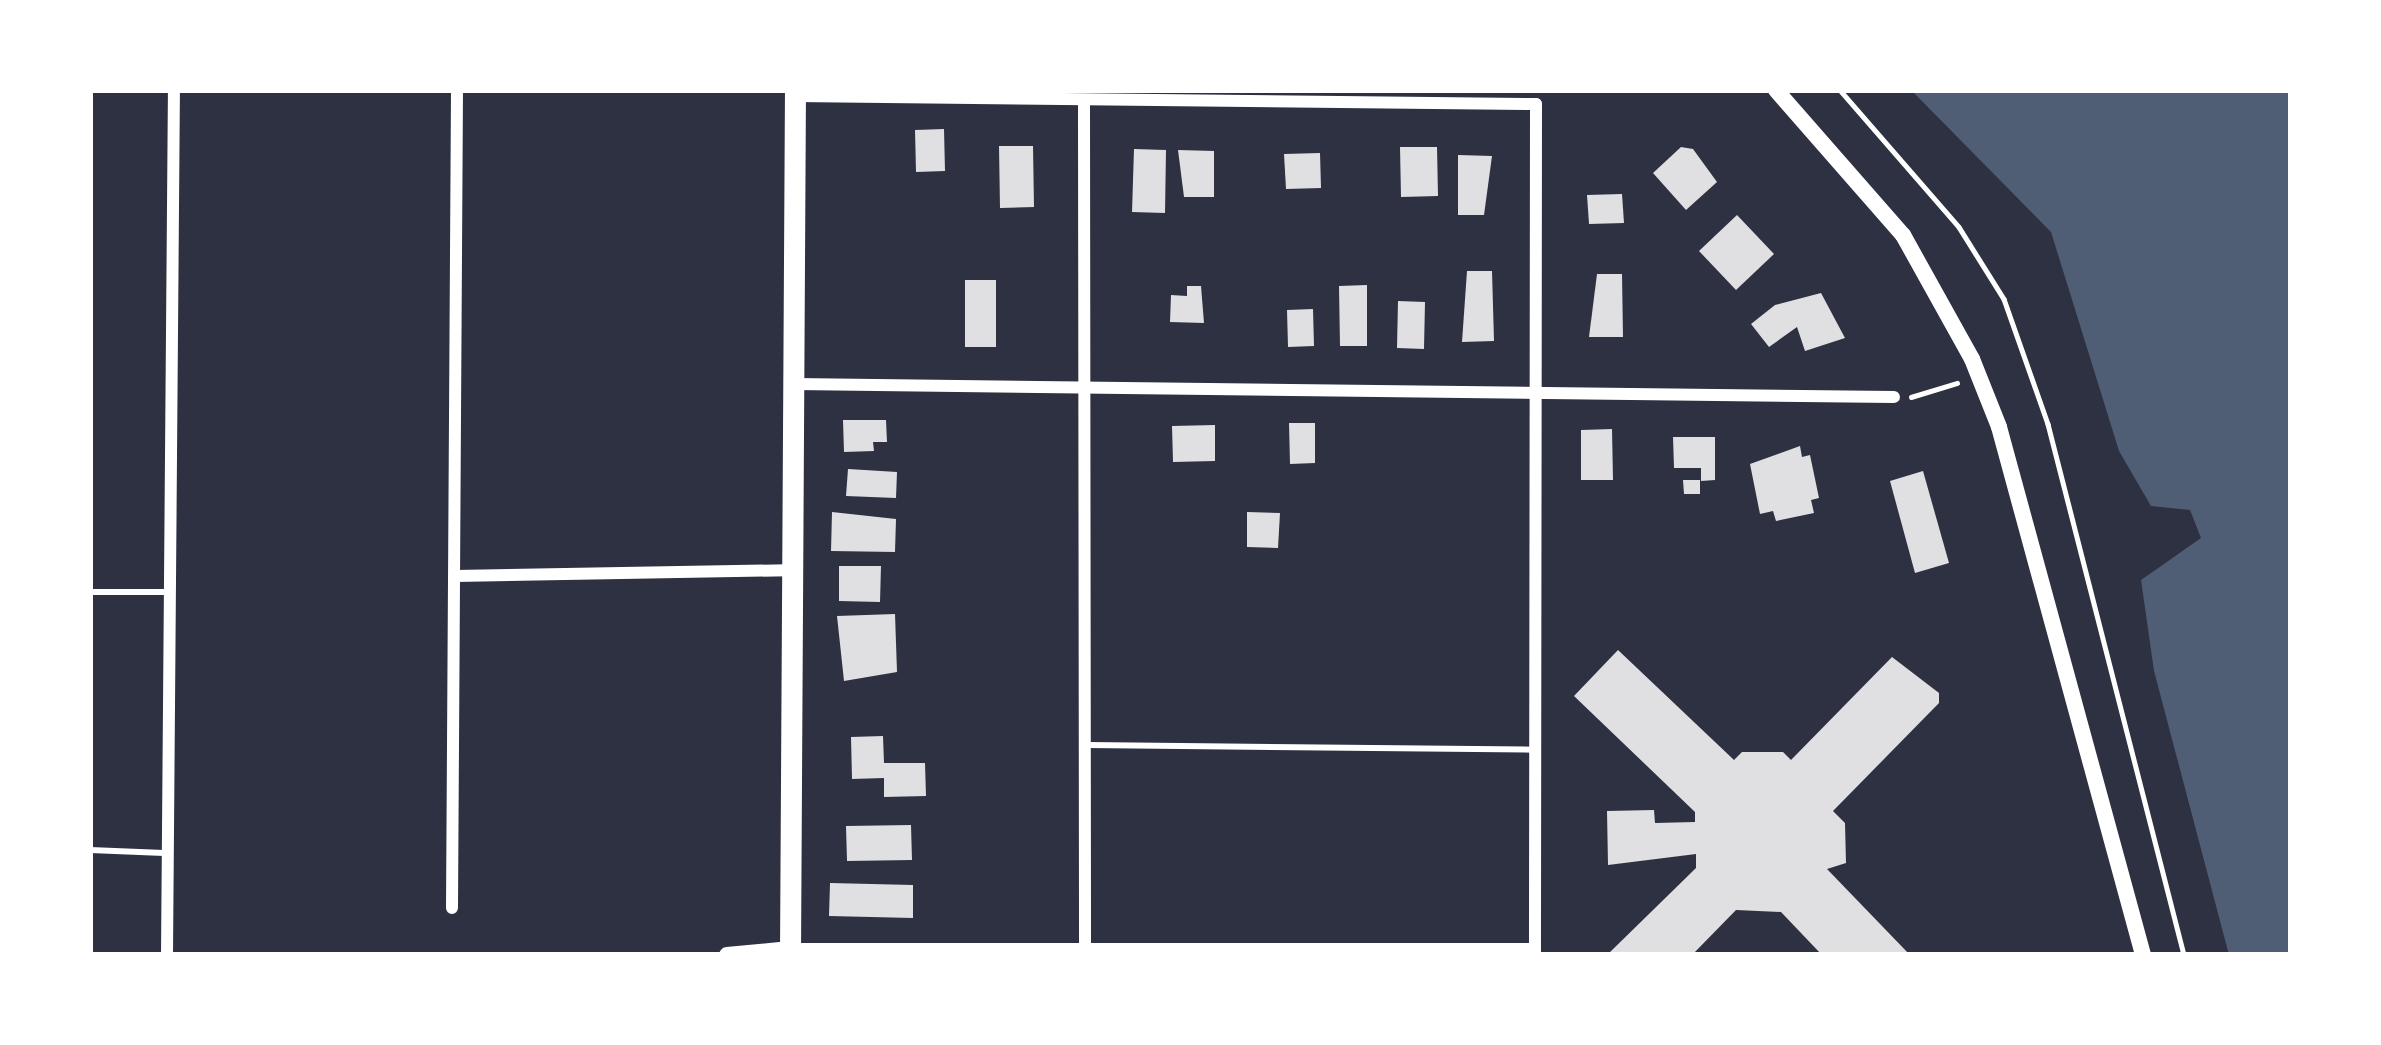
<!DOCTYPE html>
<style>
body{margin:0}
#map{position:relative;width:2381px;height:1045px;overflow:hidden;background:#2d3142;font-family:Cabin,sans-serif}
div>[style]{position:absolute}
.water>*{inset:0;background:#4f5d75}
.building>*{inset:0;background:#e0e0e3}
.path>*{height:4.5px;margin:-2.25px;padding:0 2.25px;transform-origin:2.25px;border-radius:2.25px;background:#fff}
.service>*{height:6px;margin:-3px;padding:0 3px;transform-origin:3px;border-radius:3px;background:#fff}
.minor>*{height:12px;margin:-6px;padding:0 6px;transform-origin:6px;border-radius:6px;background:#fff}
.tertiary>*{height:16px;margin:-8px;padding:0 8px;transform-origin:8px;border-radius:8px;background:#fff}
.primary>*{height:21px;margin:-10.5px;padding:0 10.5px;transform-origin:10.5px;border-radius:10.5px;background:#fff}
span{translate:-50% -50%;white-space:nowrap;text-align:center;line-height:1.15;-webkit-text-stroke:9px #fff;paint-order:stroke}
.frame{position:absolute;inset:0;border:93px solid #fff;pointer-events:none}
</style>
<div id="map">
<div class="water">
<i style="clip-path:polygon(1911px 90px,2291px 90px,2291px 955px,2229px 955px,2154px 671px,2141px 580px,2201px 538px,2190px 510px,2151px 506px,2119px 451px,2051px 232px)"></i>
</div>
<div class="building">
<i style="clip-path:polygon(944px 129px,945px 171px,916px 172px,915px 130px)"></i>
<i style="clip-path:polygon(999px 146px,1033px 146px,1034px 207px,1000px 208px)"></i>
<i style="clip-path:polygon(1400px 147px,1437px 147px,1438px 196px,1401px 197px)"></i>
<i style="clip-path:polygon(1681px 147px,1693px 149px,1717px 182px,1686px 210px,1653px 173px)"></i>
<i style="clip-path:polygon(1134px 149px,1166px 150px,1165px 213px,1132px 212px)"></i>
<i style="clip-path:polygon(1178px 150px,1214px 151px,1214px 197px,1184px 197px)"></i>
<i style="clip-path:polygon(1320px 153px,1321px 188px,1286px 189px,1284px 154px)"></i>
<i style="clip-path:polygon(1458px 155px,1492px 156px,1484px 215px,1458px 215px)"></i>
<i style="clip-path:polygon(1622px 194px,1624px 223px,1589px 224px,1587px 195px)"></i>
<i style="clip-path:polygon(1737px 215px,1774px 254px,1736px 290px,1699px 251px)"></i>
<i style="clip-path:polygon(1467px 271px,1492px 271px,1494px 341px,1462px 342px)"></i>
<i style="clip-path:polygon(1597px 274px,1622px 274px,1623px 337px,1589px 337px)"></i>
<i style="clip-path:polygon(965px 280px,996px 280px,996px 347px,965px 347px)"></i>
<i style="clip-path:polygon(1367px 285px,1367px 346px,1340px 346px,1339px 286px)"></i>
<i style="clip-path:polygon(1187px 286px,1201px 286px,1204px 323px,1170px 322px,1171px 295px,1187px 296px)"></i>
<i style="clip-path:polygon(1821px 293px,1845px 338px,1805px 351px,1797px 327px,1769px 347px,1751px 324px,1775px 305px)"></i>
<i style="clip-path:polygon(1398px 301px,1425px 302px,1424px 349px,1397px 348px)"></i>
<i style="clip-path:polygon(1313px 309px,1314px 346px,1288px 347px,1287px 310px)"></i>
<i style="clip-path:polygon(843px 420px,886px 420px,887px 442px,873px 442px,874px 451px,844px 452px)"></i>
<i style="clip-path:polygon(1289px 423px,1315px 423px,1315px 463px,1290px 464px)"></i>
<i style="clip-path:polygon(1215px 425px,1215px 461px,1173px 462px,1172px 426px)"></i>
<i style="clip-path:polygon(1612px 429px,1613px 480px,1581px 480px,1581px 430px)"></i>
<i style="clip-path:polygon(1673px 437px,1715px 437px,1715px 480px,1701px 481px,1701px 468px,1674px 468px)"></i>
<i style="clip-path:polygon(1800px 446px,1802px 457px,1810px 455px,1819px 498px,1811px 500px,1814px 513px,1776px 521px,1773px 511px,1760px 514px,1750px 464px)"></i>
<i style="clip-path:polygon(848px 469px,897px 472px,896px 498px,846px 496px)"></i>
<i style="clip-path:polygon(1923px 471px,1949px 563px,1915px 573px,1890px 481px)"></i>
<i style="clip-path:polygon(1683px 480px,1700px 480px,1700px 494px,1684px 494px)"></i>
<i style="clip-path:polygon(832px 512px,896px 519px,895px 552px,831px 551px)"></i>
<i style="clip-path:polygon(1247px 512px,1280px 513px,1278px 548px,1247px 547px)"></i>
<i style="clip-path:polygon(839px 566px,881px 566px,880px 602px,839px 601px)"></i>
<i style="clip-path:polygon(895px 614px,897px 672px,844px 681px,837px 616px)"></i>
<i style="clip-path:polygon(1618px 650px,1734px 760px,1742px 752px,1783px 752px,1791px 760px,1892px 657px,1939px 693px,1939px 703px,1833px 811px,1845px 823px,1846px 863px,1827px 869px,1910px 955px,1822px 955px,1781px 912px,1736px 910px,1692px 955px,1607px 955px,1696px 868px,1696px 854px,1608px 865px,1607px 811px,1654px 810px,1655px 823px,1695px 822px,1695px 812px,1574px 696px)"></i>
<i style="clip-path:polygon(883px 736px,884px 763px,925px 763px,926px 796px,884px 797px,884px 778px,852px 779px,851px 737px)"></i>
<i style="clip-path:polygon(911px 825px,912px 860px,847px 861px,846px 826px)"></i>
<i style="clip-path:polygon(830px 883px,913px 885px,913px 918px,829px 916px)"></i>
</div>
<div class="path">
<i style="left:1840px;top:90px;width:181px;rotate:49deg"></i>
<i style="left:1959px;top:227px;width:85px;rotate:58deg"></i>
<i style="left:2004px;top:299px;width:133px;rotate:70.6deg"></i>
<i style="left:2048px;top:424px;width:548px;rotate:75.63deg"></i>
<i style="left:1911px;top:397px;width:48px;rotate:-16.9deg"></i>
</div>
<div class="service">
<i style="left:90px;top:592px;width:77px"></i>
<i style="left:1088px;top:745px;width:446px;rotate:0.6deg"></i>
<i style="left:90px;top:850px;width:74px;rotate:2.3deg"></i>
</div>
<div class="minor">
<i style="left:795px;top:96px;width:741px;rotate:0.62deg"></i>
<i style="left:1536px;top:104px;width:851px;rotate:90.07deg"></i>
<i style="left:1084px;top:104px;width:851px;rotate:89.93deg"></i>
<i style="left:794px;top:384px;width:1100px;rotate:0.68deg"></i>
<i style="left:455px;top:576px;width:333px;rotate:-1deg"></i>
<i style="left:452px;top:908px;width:818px;rotate:-89.65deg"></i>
<i style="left:790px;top:949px;width:745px"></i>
<i style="left:167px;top:955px;width:865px;rotate:-89.54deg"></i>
</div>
<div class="tertiary">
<i style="left:1776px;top:90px;width:193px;rotate:48.8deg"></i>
<i style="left:1903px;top:235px;width:142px;rotate:60.9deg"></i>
<i style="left:1972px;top:359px;width:73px;rotate:68.3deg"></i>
<i style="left:1999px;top:427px;width:547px;rotate:74.74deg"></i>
<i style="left:727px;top:955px;width:63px;rotate:-5.4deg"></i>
</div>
<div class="primary">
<i style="left:790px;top:955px;width:865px;rotate:-89.67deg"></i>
</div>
<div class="frame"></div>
</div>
